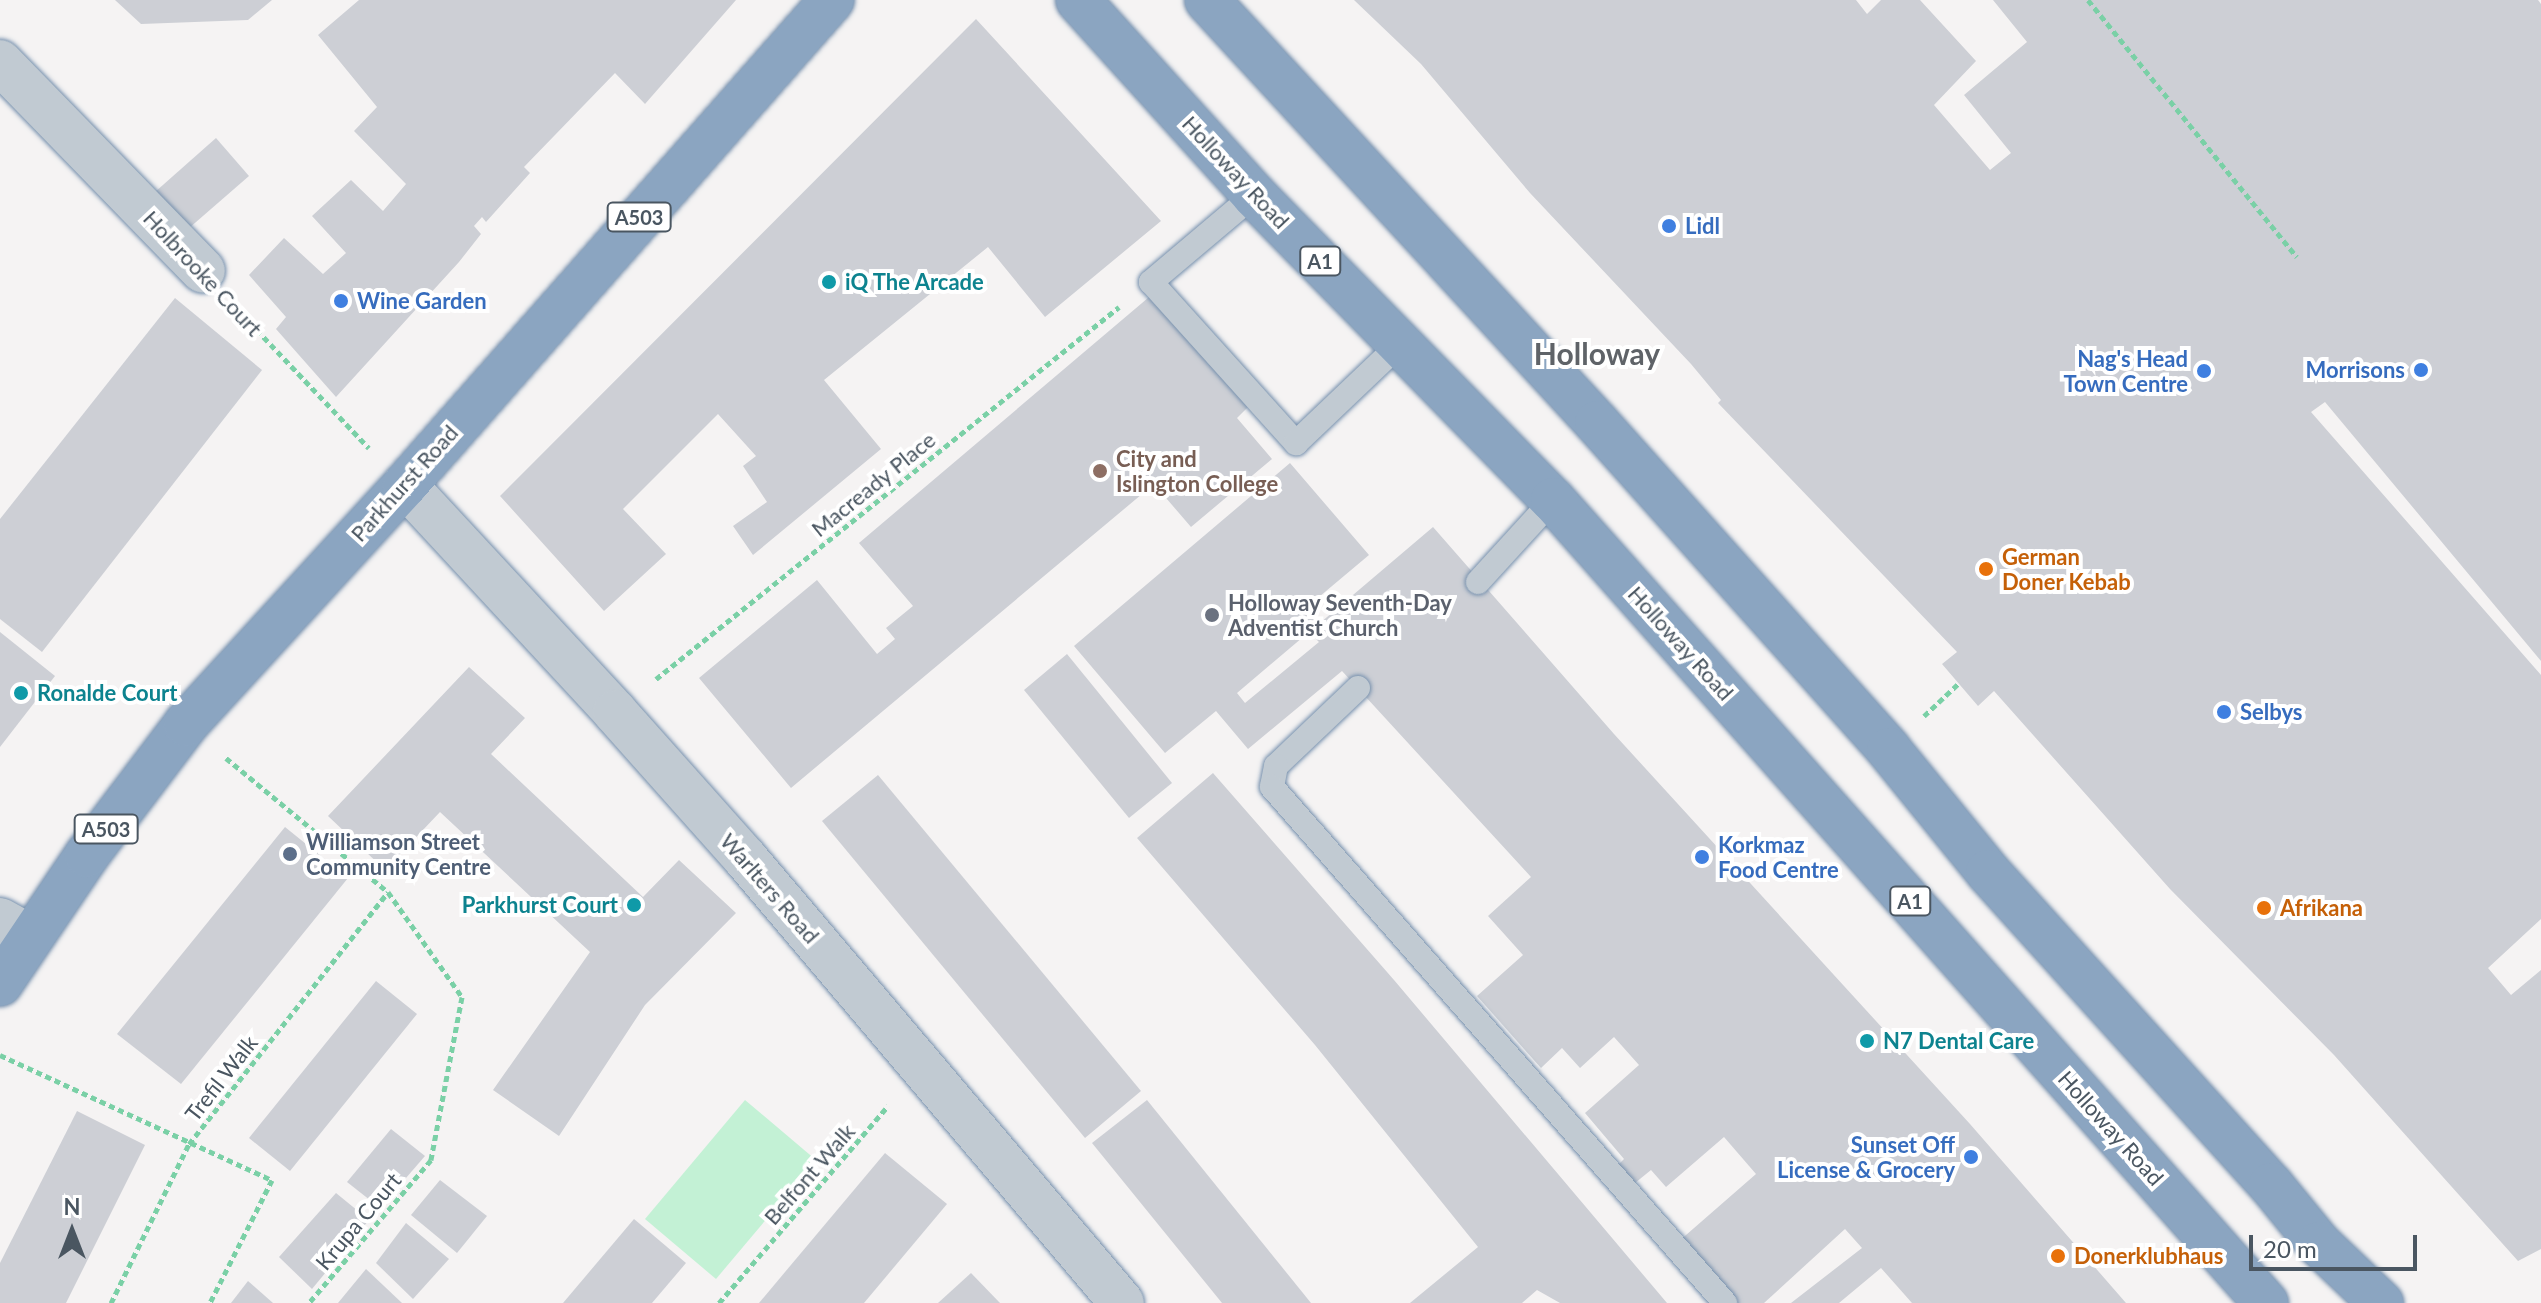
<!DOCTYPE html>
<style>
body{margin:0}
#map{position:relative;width:2541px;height:1303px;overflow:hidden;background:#f5f3f3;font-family:Lato,sans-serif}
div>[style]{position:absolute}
.green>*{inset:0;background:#c3f1d5}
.building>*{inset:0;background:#cdcfd5}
.path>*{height:5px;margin-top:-2.5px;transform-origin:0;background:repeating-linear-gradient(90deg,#7ad0a6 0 6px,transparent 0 10px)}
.roads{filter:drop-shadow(0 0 2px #7690ad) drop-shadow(0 0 2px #7690ad)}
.lane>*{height:24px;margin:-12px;padding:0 12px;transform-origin:12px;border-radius:12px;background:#c1cad2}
.street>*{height:44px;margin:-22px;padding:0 22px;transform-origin:22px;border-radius:22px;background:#c1cad2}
.highway>*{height:44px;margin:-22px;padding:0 22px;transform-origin:22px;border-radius:22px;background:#8ba5c1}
.dots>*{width:22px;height:22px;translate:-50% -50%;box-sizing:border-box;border:4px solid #fff;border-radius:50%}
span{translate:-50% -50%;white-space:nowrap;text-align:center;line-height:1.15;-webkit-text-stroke:8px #fff;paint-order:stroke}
.shield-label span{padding:2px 6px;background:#fff;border:2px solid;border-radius:6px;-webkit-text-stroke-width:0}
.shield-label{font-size:20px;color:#4a5661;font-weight:700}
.street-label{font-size:22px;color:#4a5661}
.shop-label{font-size:22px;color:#366cbe;font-weight:700}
.left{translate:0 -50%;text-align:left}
.right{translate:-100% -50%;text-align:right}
.culture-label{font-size:22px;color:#0d838f;font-weight:700}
.education-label{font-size:22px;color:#785e54;font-weight:700}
.food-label{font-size:22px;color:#c56008;font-weight:700}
.worship-label{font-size:22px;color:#5b616d;font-weight:700}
.service-label{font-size:22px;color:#4e5e75;font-weight:700}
.district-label{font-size:30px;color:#5f6368;font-weight:700}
.north{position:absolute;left:32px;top:1191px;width:80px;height:80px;-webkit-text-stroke:6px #fff;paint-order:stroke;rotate:0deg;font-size:22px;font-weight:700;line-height:32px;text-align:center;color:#4a5661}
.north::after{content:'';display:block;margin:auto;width:28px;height:36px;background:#4a5661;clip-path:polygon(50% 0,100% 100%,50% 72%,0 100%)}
.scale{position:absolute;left:2249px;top:1235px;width:168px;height:36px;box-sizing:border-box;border:4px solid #4a5661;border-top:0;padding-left:10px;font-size:24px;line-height:28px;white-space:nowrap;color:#4a5661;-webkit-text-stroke:6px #fff;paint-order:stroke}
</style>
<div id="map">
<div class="green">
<i style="clip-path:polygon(745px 1100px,816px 1160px,716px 1279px,645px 1219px)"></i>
</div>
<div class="building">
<i style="clip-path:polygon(115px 0,272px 0,248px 20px,141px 24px)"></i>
<i style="clip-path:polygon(359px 0,736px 0,645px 104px,615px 73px,524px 167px,530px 173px,486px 222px,482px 217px,474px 226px,481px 234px,459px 262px,336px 397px,276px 329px,286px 317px,249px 275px,284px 238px,323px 274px,346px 253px,312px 216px,351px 180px,383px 211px,406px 184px,354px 131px,377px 107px,318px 35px)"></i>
<i style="clip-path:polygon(1354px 0,1856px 0,1867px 14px,1881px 0,1920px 0,1976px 61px,1934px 105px,1990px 170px,2011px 153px,1964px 95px,2027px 42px,1993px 0,2538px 0,2541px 4px,2541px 661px,2325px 402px,2311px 412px,2541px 675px,2541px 919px,2488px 968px,2511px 995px,2541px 970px,2541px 1249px,2518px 1261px,2334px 1055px,2170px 889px,1994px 691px,1978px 706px,1942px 664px,1957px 652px,1718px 403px,1721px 400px,1691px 364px,1530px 193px,1421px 64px)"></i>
<i style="clip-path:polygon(976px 19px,1161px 221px,1045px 317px,988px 247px,824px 380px,881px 449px,753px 555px,733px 526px,767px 502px,743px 466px,756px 456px,718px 414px,623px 509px,666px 554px,604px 611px,500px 496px)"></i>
<i style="clip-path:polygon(216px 138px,249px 176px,188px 229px,155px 192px)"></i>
<i style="clip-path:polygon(1155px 292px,1251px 404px,1237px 418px,1272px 459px,1191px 527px,1154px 484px,791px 788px,699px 678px,817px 580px,877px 654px,895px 639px,886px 628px,913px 606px,859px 543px)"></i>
<i style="clip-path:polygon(175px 298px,262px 370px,42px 652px,0 619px,0 519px)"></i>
<i style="clip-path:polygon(evenodd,1290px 463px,1369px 555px,1307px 607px,1320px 623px,1433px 527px,1614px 734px,1970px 1124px,2126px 1303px,1912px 1303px,1881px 1268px,1839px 1303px,1791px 1303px,1862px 1248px,1845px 1229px,1764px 1303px,1733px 1303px,1678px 1242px,1756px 1174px,1724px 1137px,1666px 1187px,1651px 1170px,1635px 1183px,1618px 1165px,1624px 1159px,1585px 1113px,1639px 1065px,1614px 1037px,1580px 1068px,1562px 1048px,1541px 1068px,1477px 996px,1523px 955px,1488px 916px,1531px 877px,1342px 671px,1248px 749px,1216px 711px,1165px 753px,1074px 646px,1290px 463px,1309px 632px,1319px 642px,1245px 703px,1237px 693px,1309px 632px)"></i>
<i style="clip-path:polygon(0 632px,55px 676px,0 747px)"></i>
<i style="clip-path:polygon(1067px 654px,1172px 783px,1129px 818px,1024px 690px)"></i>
<i style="clip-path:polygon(469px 667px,525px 718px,491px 754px,643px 897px,679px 860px,736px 913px,645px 1005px,559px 1136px,493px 1090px,590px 952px,440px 812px,385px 870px,328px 816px)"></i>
<i style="clip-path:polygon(1213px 773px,1394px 980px,1667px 1303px,1560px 1303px,1537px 1290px,1522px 1303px,1410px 1303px,1478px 1247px,1315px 1045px,1137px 838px)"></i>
<i style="clip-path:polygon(878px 775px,1141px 1091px,1085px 1138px,822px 821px)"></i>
<i style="clip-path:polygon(285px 827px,348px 878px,181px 1084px,117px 1034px)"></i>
<i style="clip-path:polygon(376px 981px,417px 1014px,290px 1171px,249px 1138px)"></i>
<i style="clip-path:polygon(1147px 1100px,1311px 1303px,1222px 1303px,1092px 1143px)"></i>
<i style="clip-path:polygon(77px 1111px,145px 1145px,66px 1303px,0 1303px,0 1263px)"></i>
<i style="clip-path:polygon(391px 1129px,425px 1156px,380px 1208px,347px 1182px)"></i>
<i style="clip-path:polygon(885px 1153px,947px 1204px,864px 1303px,759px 1303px)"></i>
<i style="clip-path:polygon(440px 1180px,487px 1216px,457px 1253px,411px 1215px)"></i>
<i style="clip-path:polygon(336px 1193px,369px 1220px,312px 1289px,279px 1257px)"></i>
<i style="clip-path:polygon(634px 1219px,686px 1263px,652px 1303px,563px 1303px)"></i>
<i style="clip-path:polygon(406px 1223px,449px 1259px,413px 1299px,376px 1263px)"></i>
<i style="clip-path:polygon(366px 1269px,402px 1303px,338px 1303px)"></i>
<i style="clip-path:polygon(971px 1273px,1000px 1303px,938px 1303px)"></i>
<i style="clip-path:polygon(248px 1281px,273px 1303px,231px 1303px)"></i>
</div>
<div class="path">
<i style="left:2088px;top:0;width:331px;rotate:50.9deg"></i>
<i style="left:236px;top:308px;width:193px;rotate:46.5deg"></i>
<i style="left:656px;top:679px;width:594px;rotate:-38.78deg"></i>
<i style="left:1924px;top:716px;width:47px;rotate:-43.3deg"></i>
<i style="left:226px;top:758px;width:210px;rotate:39.6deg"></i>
<i style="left:388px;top:892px;width:128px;rotate:54.8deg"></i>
<i style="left:462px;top:997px;width:166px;rotate:100.8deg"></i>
<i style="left:431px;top:1160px;width:188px;rotate:130.5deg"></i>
<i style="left:0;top:1055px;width:299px;rotate:24.7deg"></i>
<i style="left:272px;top:1180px;width:138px;rotate:116.8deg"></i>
<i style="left:111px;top:1303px;width:177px;rotate:-63.9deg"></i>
<i style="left:189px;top:1144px;width:321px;rotate:-51.7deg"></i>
<i style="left:719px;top:1303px;width:260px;rotate:-49.4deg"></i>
</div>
<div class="roads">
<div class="lane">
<i style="left:1254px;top:195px;width:135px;rotate:139.8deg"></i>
<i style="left:1151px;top:282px;width:217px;rotate:48deg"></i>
<i style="left:1296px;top:443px;width:146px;rotate:-43.6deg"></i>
<i style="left:1478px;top:582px;width:111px;rotate:-47.6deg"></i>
<i style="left:1358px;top:688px;width:113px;rotate:136.4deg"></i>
<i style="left:1276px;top:766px;width:21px;rotate:101deg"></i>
<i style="left:1272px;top:787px;width:687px;rotate:48.72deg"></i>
</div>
<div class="street">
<i style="left:0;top:62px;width:291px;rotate:45.8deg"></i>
<i style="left:405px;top:485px;width:309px;rotate:47.2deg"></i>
<i style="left:615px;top:712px;width:195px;rotate:48.3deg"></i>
<i style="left:745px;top:858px;width:583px;rotate:49.73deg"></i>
<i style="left:0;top:920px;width:33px;rotate:29deg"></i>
</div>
<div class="highway">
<i style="left:1078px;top:0;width:263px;rotate:47.9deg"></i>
<i style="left:1254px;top:195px;width:427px;rotate:45.6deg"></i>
<i style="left:1553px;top:500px;width:1074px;rotate:48.4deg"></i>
<i style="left:1207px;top:0;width:575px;rotate:47.32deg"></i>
<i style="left:1597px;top:423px;width:438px;rotate:48.2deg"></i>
<i style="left:1889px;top:750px;width:157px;rotate:50.9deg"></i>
<i style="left:1988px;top:872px;width:422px;rotate:47.9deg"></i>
<i style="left:2271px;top:1185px;width:76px;rotate:50.9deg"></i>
<i style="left:2319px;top:1244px;width:86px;rotate:43.6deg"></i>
<i style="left:0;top:984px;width:156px;rotate:-56deg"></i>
<i style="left:87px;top:855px;width:164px;rotate:-52.9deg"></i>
<i style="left:186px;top:724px;width:324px;rotate:-47.5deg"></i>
<i style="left:405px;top:485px;width:646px;rotate:-48.64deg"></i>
</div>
</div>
<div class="dots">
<i style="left:1669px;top:226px;background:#3f7fe0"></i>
<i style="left:829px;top:282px;background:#0f9aa8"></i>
<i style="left:341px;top:301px;background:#3f7fe0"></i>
<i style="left:2421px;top:370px;background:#3f7fe0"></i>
<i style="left:2204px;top:371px;background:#3f7fe0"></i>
<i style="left:1100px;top:471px;background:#8d6e63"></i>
<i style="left:1986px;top:569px;background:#e8710a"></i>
<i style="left:1212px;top:615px;background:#6b7280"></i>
<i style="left:21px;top:693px;background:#0f9aa8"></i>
<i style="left:2224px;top:712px;background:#3f7fe0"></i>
<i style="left:290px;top:854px;background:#5c6f8a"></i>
<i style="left:1702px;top:857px;background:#3f7fe0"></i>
<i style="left:634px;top:905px;background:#0f9aa8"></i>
<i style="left:2264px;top:908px;background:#e8710a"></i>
<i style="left:1867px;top:1041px;background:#0f9aa8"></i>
<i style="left:1971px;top:1157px;background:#3f7fe0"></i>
<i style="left:2058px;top:1256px;background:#e8710a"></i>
</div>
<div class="shield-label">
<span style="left:639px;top:217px">A503</span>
<span style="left:1320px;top:261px">A1</span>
<span style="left:106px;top:829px">A503</span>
<span style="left:1910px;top:901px">A1</span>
</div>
<div class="street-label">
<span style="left:1236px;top:172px;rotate:47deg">Holloway Road</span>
<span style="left:203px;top:273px;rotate:47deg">Holbrooke Court</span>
<span style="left:404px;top:483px;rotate:-48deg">Parkhurst Road</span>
<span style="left:873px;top:484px;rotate:-39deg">Macready Place</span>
<span style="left:1681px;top:643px;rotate:48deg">Holloway Road</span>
<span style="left:770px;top:888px;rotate:49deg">Warlters Road</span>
<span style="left:221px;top:1078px;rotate:-52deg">Trefil Walk</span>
<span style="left:2111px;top:1128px;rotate:48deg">Holloway Road</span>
<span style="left:809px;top:1174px;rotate:-49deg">Belfont Walk</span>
<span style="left:358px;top:1221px;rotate:-50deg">Krupa Court</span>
</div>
<div class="shop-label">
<span class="left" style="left:1685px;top:226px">Lidl</span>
<span class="left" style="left:357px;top:301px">Wine Garden</span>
<span class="right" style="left:2188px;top:371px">Nag's Head<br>Town Centre</span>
<span class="right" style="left:2405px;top:370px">Morrisons</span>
<span class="left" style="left:2240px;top:712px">Selbys</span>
<span class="left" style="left:1718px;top:857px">Korkmaz<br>Food Centre</span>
<span class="right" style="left:1955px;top:1157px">Sunset Off<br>License &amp; Grocery</span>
</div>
<div class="culture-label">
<span class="left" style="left:845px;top:282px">iQ The Arcade</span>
<span class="left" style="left:37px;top:693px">Ronalde Court</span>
<span class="right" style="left:618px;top:905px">Parkhurst Court</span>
<span class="left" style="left:1883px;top:1041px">N7 Dental Care</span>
</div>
<div class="education-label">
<span class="left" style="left:1116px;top:471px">City and<br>Islington College</span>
</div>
<div class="food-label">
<span class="left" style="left:2002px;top:569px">German<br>Doner Kebab</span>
<span class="left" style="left:2280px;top:908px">Afrikana</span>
<span class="left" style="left:2074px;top:1256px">Donerklubhaus</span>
</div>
<div class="worship-label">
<span class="left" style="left:1228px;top:615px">Holloway Seventh-Day<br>Adventist Church</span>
</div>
<div class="service-label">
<span class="left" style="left:306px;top:854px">Williamson Street<br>Community Centre</span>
</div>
<div class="district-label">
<span style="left:1597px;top:353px">Holloway</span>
</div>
<div class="north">N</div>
<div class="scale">20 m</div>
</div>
